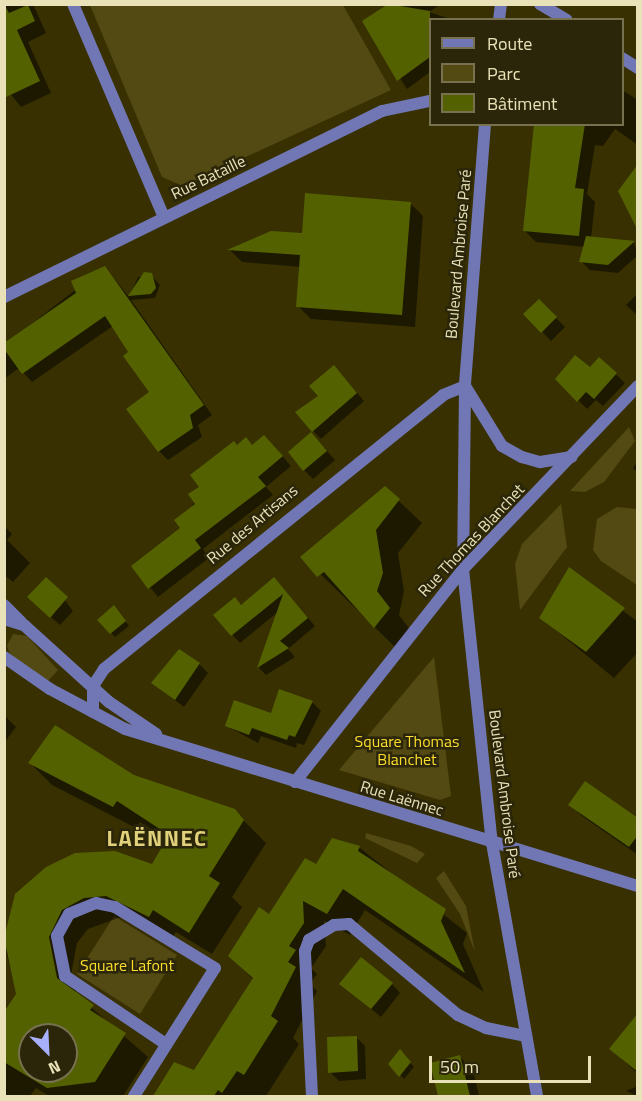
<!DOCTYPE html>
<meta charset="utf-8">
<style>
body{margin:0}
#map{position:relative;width:642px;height:1101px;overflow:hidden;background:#383000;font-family:"Titillium Web",sans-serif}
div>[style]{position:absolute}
.green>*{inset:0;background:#534912}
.shadow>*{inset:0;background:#0007}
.building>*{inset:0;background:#536100}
.pedestrian>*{height:12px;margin:-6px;padding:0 6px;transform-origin:6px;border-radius:6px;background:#7177b4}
.minor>*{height:12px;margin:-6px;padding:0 6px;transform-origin:6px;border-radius:6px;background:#7177b4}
.tertiary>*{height:12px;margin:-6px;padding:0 6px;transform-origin:6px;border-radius:6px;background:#7177b4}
span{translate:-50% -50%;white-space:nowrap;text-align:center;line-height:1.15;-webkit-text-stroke:5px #2b260a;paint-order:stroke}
.street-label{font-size:16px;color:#e9e2b8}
.park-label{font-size:16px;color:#fbde2d}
.district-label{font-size:22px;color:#e1d17a;font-weight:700;letter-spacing:1.5px}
.frame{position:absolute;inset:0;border:6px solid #e9e2b8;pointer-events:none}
.legend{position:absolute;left:429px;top:18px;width:195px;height:108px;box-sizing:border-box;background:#2b260a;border:2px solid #777150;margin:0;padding:8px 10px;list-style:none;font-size:18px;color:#e9e2b8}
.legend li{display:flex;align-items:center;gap:12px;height:30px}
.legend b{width:30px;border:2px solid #777150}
.north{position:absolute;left:18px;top:1023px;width:60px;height:60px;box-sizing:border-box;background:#2b260a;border:2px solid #777150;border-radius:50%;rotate:156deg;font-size:16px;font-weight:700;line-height:24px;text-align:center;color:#e9e2b8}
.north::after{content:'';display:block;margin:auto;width:21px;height:27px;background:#a8b0fc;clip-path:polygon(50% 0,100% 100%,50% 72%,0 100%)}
.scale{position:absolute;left:429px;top:1056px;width:162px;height:27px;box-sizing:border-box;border:3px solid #e9e2b8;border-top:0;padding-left:8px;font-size:18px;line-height:21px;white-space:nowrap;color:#e9e2b8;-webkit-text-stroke:4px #2b260a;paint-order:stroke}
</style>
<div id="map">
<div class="green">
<i style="clip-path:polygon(90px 5px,343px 5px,391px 90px,183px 186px,162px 177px)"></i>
<i style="clip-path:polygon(629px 427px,635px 441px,604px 482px,585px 492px,570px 491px)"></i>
<i style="clip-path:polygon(561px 504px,567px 547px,520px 610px,515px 564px,522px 544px)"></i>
<i style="clip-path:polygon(617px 507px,637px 509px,637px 585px,601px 561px,593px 550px,597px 519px)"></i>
<i style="clip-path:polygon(13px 634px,27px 636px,58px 670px,47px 682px,10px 654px,7px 646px)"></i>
<i style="clip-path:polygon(434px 657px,451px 796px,440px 800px,339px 770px)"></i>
<i style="clip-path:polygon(366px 833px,411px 846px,425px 854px,417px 863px,365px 838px)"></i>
<i style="clip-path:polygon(444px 871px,466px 906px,475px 952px,460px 914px,436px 878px)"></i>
<i style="clip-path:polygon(114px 916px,177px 955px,140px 1014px,77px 974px)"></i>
</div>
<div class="shadow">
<i style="clip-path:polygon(4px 4px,33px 4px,46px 33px,28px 42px,51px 93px,21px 107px,4px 86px)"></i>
<i style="clip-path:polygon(387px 4px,441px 4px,429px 12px,454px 20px,430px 20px,430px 72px,407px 89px,364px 22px)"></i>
<i style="clip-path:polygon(622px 90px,638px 100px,638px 145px,615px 129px,603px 146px,595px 145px,587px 194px,595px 202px,591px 238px,634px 242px,638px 255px,618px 273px,590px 270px,581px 261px,585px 247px,536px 242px,524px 230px,536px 124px,622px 124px)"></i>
<i style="clip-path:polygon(410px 203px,423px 216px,415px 327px,311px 319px,298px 306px,301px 267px,242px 262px,230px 250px,271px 232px,303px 235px)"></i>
<i style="clip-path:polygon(105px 267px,129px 297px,138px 277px,151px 275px,160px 285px,155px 298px,131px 300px,212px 415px,198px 425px,202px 437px,168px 460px,159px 451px,151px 392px,113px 326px,32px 382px,19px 368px,4px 379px,4px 345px)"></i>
<i style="clip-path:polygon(638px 293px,638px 316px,626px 305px)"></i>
<i style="clip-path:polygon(539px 301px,565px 327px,551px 341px,525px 314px)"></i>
<i style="clip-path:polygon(600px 359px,625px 383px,603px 406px,596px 400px,587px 409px,557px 379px,590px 370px)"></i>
<i style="clip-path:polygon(342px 375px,364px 401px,321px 439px,313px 431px,320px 396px)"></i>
<i style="clip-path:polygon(320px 443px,335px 460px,313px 479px,304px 470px)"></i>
<i style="clip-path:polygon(273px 445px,291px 466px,266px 487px,273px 495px,203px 549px,209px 558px,158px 597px,133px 566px,182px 529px,201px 487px,238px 447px)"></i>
<i style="clip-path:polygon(638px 461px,638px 473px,633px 468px)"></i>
<i style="clip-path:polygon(385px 488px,422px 523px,398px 553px,404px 591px,399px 615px,411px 631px,397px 649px,303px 557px)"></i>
<i style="clip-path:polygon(4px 526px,12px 534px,7px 540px,30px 563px,13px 582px,4px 575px)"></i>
<i style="clip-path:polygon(569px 570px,638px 622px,638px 652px,614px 678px,541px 618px)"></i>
<i style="clip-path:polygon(55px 587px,73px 611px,60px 625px,38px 606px)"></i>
<i style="clip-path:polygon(282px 587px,315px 626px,288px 649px,295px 657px,266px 675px,259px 668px,278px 612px,240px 643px,215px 616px)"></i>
<i style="clip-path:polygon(118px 611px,129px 626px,115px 637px,99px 620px)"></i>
<i style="clip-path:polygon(199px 664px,208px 673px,184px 707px,153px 683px)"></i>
<i style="clip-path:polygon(312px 702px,321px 711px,304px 745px,297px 743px,296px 748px,261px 736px,258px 743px,227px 726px)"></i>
<i style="clip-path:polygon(4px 715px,16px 727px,4px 743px)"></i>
<i style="clip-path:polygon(evenodd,30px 763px,134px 777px,234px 811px,266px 843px,232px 897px,242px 907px,212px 954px,176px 932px,172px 938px,121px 917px,88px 929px,77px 943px,71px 975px,77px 995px,148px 1057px,123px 1096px,49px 1096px,36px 1088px,30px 1096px,4px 1096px,4px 1015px,18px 994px,6px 952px,19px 895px,153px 866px,168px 840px,140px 822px,136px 828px,52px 785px,30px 763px,30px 1035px,66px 1035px,66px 1071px,30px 1071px,30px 1035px)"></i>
<i style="clip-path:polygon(570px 805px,638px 820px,638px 855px,582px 816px)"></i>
<i style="clip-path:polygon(333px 840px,360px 848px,467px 933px,463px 944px,484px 992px,365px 910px,350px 935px,324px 921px,326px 946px,311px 968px,317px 974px,310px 984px,317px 991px,293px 1038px,299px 1044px,266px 1096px,155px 1096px,175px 1064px,195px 1072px,253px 979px,230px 956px,316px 866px)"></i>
<i style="clip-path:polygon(341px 984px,392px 984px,400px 993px,381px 1017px)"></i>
<i style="clip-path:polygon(638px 1015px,638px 1074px,611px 1049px)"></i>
<i style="clip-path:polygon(356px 1037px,365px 1046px,366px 1079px,339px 1081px,330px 1072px)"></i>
<i style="clip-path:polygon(400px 1051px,414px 1067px,404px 1079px,390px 1064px)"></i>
<i style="clip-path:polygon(460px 1057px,473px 1070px,479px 1096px,440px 1096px,432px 1064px)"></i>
<i style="clip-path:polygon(638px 1086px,638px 1096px,626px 1091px)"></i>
</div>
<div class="building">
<i style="clip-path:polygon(4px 4px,9px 13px,28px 5px,35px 21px,17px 30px,40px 81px,4px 98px)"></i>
<i style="clip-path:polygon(388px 4px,430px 11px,430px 57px,397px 81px,362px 21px)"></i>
<i style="clip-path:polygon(534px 124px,585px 124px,575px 188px,584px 189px,579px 236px,523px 231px)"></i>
<i style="clip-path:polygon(638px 164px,638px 231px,618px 191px)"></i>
<i style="clip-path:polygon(305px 193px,411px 202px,402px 315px,296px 307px,300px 255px,227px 250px,271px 231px,302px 233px)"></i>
<i style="clip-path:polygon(586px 236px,596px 237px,635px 241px,608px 265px,579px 262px)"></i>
<i style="clip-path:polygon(105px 266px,204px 405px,190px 415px,193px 428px,158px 452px,126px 409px,149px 392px,123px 356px,128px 352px,105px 316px,22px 374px,4px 349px,4px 343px,76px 293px,71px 281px)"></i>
<i style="clip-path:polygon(144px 272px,152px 273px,156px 288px,151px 294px,128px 296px)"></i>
<i style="clip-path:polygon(539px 299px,557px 317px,541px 333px,523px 314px)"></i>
<i style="clip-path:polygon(575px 355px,590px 367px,599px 357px,617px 373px,594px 399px,586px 392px,577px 402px,555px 379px)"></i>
<i style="clip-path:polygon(334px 365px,357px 393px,312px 432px,295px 412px,318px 396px,309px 386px)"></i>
<i style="clip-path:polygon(311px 432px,327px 451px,303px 471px,288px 452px)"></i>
<i style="clip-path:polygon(264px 435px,283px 456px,258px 477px,266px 486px,195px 540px,201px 548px,148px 589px,131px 566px,180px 528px,174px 520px,195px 504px,188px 494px,199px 487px,190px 475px,234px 441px,237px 445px,246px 437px,252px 445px)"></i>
<i style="clip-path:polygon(385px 486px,400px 499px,376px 530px,383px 573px,377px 591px,390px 608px,374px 628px,324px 572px,317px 577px,300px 557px)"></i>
<i style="clip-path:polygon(569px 567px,625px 608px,586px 652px,539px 618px)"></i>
<i style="clip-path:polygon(46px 577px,68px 597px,50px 618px,27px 597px)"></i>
<i style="clip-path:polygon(274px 577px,308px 618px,280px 641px,289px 648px,257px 668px,283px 594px,231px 636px,213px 615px,235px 597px,241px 605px)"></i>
<i style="clip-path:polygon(114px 605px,126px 621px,110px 634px,97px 620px)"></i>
<i style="clip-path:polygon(179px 649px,200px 663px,175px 700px,151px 683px)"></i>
<i style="clip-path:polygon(279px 689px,313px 701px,295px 737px,289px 735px,287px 740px,252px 728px,249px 735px,225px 726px,234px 700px,271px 713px)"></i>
<i style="clip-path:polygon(evenodd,55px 725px,134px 775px,235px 809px,244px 820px,209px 876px,220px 883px,189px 933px,153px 910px,149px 917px,106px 896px,84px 898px,62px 910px,49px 937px,57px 978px,94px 1005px,90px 1010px,126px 1033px,95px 1082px,47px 1088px,4px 1062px,4px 1012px,16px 994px,4px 938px,15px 894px,46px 867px,75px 853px,115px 851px,152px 864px,169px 835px,117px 801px,113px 807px,28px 763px,55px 725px,30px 1035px,66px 1035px,66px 1071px,30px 1071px,30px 1035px)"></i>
<i style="clip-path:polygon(585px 781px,638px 818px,638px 835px,629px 847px,568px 805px)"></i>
<i style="clip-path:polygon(332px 838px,360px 846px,358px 851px,446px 909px,441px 921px,465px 973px,343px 889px,327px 914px,303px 901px,304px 923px,289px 946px,296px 950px,288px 962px,296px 967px,271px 1016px,278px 1021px,244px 1075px,237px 1071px,222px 1093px,218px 1090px,214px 1096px,153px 1096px,174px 1062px,194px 1070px,253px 978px,228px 956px,259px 907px,269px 914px,305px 858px,316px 864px)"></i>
<i style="clip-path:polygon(361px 957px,393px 983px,371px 1009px,339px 984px)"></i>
<i style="clip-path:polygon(638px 1013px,638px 1072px,609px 1049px)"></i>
<i style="clip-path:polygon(357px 1036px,358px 1071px,328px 1073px,327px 1037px)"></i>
<i style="clip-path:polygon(400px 1049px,411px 1062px,399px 1077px,388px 1064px)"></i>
<i style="clip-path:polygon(460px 1055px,470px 1096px,438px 1096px,430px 1063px)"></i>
</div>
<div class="pedestrian">
<i style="left:134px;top:1096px;width:151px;rotate:-57.7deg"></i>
<i style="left:215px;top:968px;width:117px;rotate:-148.6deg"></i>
<i style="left:115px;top:907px;width:19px;rotate:-168deg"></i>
<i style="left:96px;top:903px;width:29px;rotate:158deg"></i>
<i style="left:69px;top:914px;width:25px;rotate:119deg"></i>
<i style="left:57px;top:936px;width:41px;rotate:78.7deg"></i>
<i style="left:65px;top:976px;width:122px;rotate:34deg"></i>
</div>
<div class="minor">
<i style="left:73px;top:4px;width:232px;rotate:66.9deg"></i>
<i style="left:540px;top:4px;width:31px;rotate:31deg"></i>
<i style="left:622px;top:58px;width:19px;rotate:32deg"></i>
<i style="left:4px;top:297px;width:421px;rotate:-26.2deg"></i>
<i style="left:382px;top:111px;width:49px;rotate:-11.8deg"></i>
<i style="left:4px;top:605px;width:24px;rotate:45deg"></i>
<i style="left:4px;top:619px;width:21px;rotate:17deg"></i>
<i style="left:24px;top:625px;width:115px;rotate:42.2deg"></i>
<i style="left:109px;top:702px;width:57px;rotate:34.2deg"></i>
<i style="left:4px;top:657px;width:56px;rotate:34.8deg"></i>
<i style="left:50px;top:689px;width:85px;rotate:28.1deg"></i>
<i style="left:125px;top:729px;width:536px;rotate:17.02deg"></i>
<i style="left:93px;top:712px;width:26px;rotate:-90deg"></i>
<i style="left:93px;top:686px;width:20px;rotate:-57deg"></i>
<i style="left:104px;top:669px;width:436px;rotate:-38.9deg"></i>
<i style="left:443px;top:395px;width:24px;rotate:-22deg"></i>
<i style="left:465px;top:386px;width:70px;rotate:58.3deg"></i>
<i style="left:502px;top:446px;width:23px;rotate:29deg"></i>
<i style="left:522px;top:457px;width:19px;rotate:16deg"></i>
<i style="left:540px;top:462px;width:32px;rotate:-9deg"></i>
<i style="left:295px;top:782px;width:271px;rotate:-51.7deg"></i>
<i style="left:463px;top:569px;width:253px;rotate:-46.3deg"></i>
<i style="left:312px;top:1096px;width:145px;rotate:-92.8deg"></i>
<i style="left:305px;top:951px;width:12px;rotate:-70deg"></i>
<i style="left:309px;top:940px;width:29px;rotate:-31deg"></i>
<i style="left:334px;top:925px;width:15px;rotate:-4deg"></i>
<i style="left:349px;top:924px;width:142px;rotate:39.9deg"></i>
<i style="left:458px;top:1015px;width:31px;rotate:25deg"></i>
<i style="left:486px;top:1028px;width:41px;rotate:11.3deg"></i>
</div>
<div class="tertiary">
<i style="left:499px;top:20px;width:16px;rotate:-83deg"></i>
<i style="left:485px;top:124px;width:263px;rotate:94.4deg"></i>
<i style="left:465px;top:386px;width:183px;rotate:90.6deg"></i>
<i style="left:463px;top:569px;width:276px;rotate:84deg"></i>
<i style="left:492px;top:843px;width:257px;rotate:79.9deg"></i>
</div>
<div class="street-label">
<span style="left:208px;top:177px;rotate:-26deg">Rue Bataille</span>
<span style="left:458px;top:254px;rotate:-85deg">Boulevard Ambroise Paré</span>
<span style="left:252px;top:524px;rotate:-40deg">Rue des Artisans</span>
<span style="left:471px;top:540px;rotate:-47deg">Rue Thomas Blanchet</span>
<span style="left:505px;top:794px;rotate:83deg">Boulevard Ambroise Paré</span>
<span style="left:402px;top:798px;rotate:17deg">Rue Laënnec</span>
</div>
<div class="park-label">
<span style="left:407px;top:750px">Square Thomas<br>Blanchet</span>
<span style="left:127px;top:965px">Square Lafont</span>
</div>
<div class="district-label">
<span style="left:157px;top:839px">LAËNNEC</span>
</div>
<div class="frame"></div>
<ul class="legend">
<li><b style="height:8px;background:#7177b4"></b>Route</li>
<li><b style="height:16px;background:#534912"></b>Parc</li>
<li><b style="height:16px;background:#536100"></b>Bâtiment</li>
</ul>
<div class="north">N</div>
<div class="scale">50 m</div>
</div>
